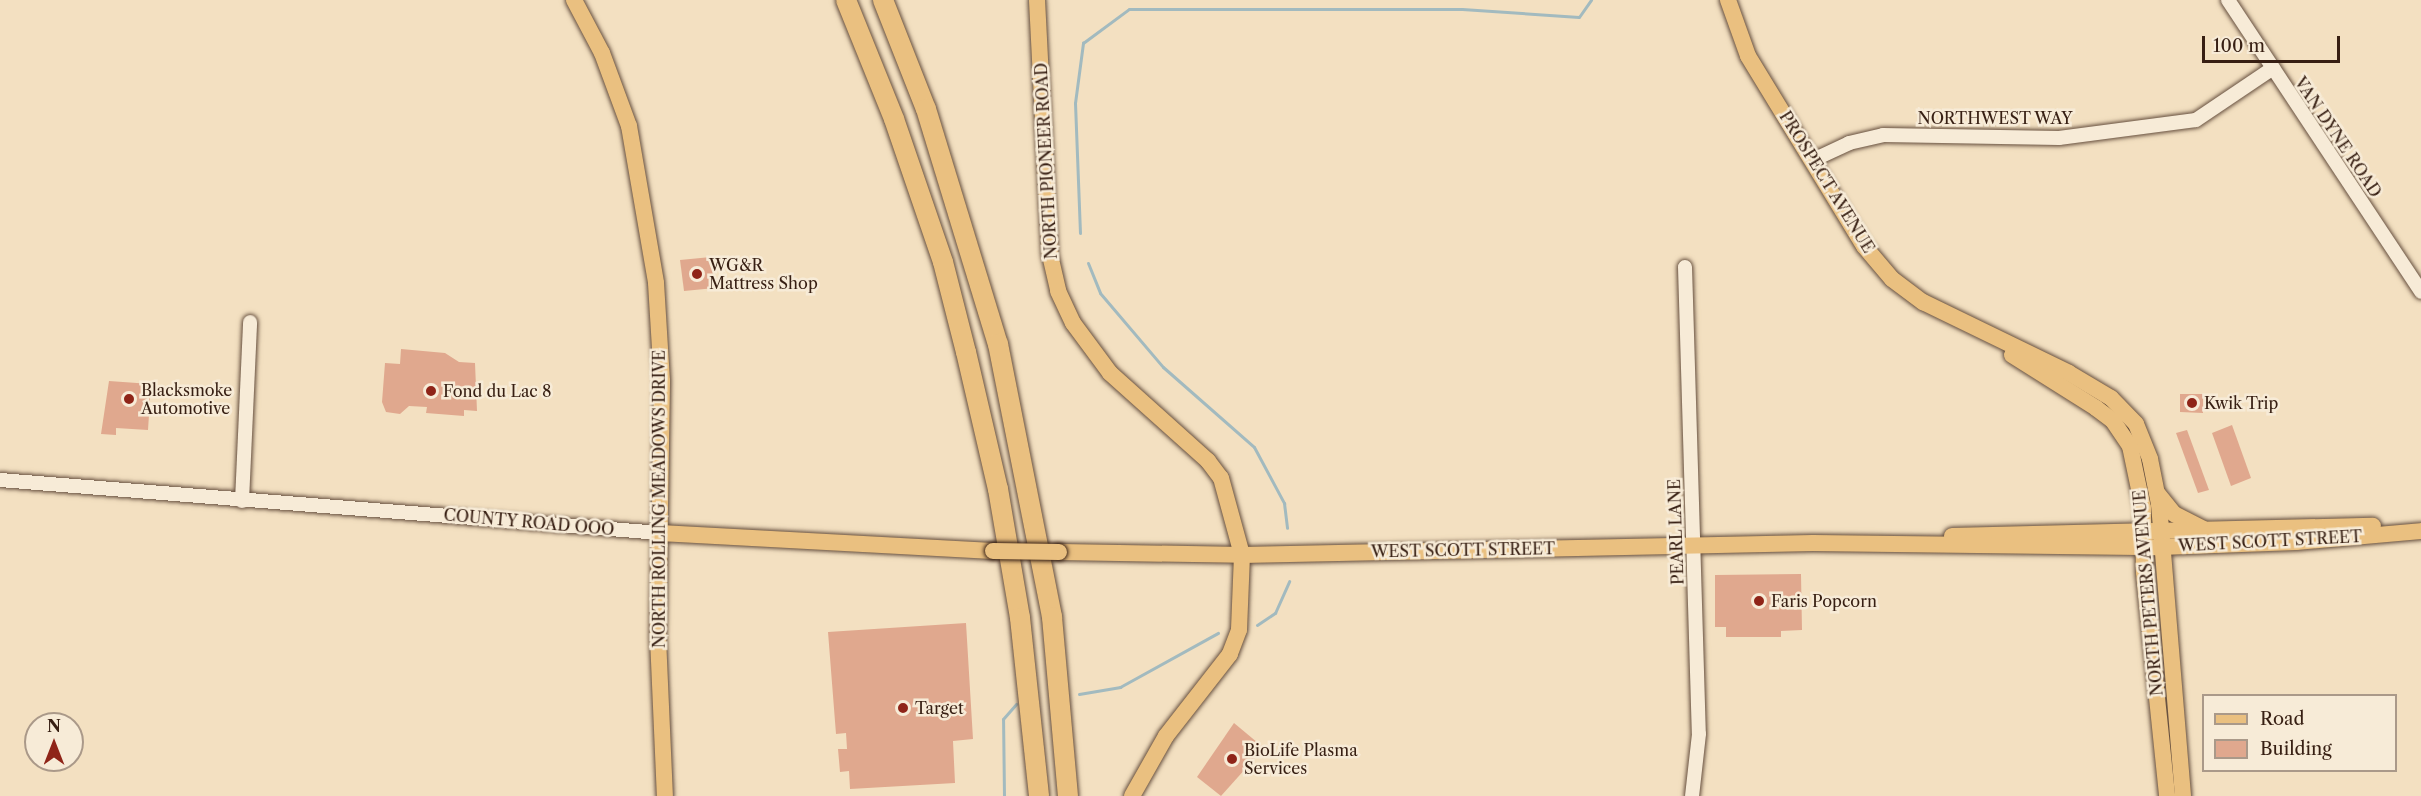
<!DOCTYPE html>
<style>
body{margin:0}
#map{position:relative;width:2421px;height:796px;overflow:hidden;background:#f3e0c1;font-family:"Libre Caslon Text",serif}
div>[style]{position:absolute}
.stream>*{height:3px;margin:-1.5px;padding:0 1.5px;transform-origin:1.5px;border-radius:1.5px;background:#a2babf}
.building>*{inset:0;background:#e0a88e}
.roads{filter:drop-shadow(0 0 2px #664f3e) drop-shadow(0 0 2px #664f3e)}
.minor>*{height:14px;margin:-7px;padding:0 7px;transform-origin:7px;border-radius:7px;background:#f7ebd7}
.major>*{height:16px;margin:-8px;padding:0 8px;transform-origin:8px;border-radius:8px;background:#eac080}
.highway>*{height:20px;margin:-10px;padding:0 10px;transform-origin:10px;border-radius:10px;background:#eac080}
.bridges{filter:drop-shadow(0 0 2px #371f13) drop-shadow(0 0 2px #371f13)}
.major-bridge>*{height:16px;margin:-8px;padding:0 8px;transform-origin:8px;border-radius:8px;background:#eac080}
.dots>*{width:16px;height:16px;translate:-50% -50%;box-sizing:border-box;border:3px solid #f7ebd7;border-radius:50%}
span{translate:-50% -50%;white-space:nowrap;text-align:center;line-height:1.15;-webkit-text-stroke:5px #f7ebd7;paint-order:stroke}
.street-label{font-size:16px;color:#371f13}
.poi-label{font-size:16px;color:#371f13}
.left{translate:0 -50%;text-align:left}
.legend{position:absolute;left:2202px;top:694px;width:195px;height:78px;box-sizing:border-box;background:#f7ebd7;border:2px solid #aa9989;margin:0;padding:8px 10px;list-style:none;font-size:18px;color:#371f13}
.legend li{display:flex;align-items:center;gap:12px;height:30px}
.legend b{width:30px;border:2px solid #aa9989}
.north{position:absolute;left:24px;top:712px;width:60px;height:60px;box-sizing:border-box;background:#f7ebd7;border:2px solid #aa9989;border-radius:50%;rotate:0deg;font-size:16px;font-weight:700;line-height:24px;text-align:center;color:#371f13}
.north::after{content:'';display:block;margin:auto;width:21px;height:27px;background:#8f2418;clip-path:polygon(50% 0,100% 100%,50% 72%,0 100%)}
.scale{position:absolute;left:2202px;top:36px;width:138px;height:27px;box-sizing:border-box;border:3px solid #371f13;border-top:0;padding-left:8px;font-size:18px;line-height:21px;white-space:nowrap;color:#371f13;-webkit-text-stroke:4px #f7ebd7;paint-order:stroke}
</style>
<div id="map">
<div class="stream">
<i style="left:1080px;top:233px;width:130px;rotate:-92.2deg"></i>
<i style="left:1075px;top:103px;width:61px;rotate:-82.4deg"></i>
<i style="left:1083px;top:43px;width:57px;rotate:-36.5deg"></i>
<i style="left:1129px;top:9px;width:333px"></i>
<i style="left:1462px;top:9px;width:117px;rotate:3.9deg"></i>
<i style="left:1579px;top:17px;width:21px;rotate:-55deg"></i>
<i style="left:1088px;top:263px;width:32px;rotate:68deg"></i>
<i style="left:1100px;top:293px;width:97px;rotate:49.6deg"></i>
<i style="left:1163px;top:367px;width:121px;rotate:41.3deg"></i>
<i style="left:1254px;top:447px;width:64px;rotate:61.8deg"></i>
<i style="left:1284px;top:503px;width:25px;rotate:83deg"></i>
<i style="left:1257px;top:625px;width:22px;rotate:-34deg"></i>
<i style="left:1275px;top:613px;width:35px;rotate:-66deg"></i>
<i style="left:1079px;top:694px;width:42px;rotate:-9.7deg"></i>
<i style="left:1120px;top:687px;width:112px;rotate:-28.9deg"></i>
<i style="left:1004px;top:796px;width:77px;rotate:-90.7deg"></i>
<i style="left:1003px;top:719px;width:20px;rotate:-49deg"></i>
</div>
<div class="building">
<i style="clip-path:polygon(711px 257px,715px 288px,684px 291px,680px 260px)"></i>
<i style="clip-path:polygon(401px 349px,445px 353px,459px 362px,475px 363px,477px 411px,464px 410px,464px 416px,426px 413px,427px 407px,409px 406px,400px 414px,386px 412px,382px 402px,385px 363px,400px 364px)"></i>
<i style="clip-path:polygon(109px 381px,151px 384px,148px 430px,116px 428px,116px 435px,101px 434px)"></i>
<i style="clip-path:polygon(2180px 394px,2203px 394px,2203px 413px,2180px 412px)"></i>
<i style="clip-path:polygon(2232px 425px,2251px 478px,2231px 486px,2212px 433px)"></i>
<i style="clip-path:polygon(2187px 430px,2209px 490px,2198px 493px,2176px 433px)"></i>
<i style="clip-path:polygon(1801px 574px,1802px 630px,1781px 631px,1781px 637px,1726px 637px,1726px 627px,1715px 627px,1715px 575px)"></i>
<i style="clip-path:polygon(966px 623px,973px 739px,953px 741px,955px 783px,850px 789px,849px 771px,840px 772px,838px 749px,847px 749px,846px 733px,836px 734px,828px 632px)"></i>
<i style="clip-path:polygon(1234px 723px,1264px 748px,1221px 796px,1197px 777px)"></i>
</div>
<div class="roads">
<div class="minor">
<i style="left:2228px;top:0;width:350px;rotate:56.5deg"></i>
<i style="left:1813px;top:160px;width:40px;rotate:-25deg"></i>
<i style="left:1849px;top:143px;width:35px;rotate:-13deg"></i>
<i style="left:1883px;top:135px;width:176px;rotate:1deg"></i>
<i style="left:2059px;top:138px;width:138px;rotate:-7.5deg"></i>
<i style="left:2196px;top:120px;width:93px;rotate:-34deg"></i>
<i style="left:1685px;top:267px;width:467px;rotate:88.3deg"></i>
<i style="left:1699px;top:734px;width:62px;rotate:96.4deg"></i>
<i style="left:0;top:480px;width:662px;rotate:4.59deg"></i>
<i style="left:242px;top:501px;width:179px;rotate:-87.4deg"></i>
</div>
<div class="major">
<i style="left:574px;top:0;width:60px;rotate:62.2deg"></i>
<i style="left:602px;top:53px;width:78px;rotate:69.7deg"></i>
<i style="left:629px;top:126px;width:159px;rotate:80.2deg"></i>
<i style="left:656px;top:283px;width:98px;rotate:86.5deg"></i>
<i style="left:662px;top:381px;width:257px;rotate:90.9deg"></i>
<i style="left:658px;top:638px;width:158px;rotate:87.5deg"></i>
<i style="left:1037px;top:0;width:255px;rotate:87.1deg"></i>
<i style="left:1050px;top:255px;width:37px;rotate:77deg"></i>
<i style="left:1058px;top:291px;width:35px;rotate:65deg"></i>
<i style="left:1073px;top:323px;width:62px;rotate:53.5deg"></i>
<i style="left:1110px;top:373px;width:132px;rotate:41.9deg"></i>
<i style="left:1208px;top:461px;width:21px;rotate:53deg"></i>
<i style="left:1221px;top:478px;width:80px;rotate:74.7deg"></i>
<i style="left:1242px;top:555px;width:75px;rotate:92.3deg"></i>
<i style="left:1239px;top:630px;width:26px;rotate:111deg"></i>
<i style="left:1230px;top:654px;width:104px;rotate:128deg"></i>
<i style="left:1166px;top:736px;width:69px;rotate:119.5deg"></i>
<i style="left:1728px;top:0;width:59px;rotate:70.3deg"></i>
<i style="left:1748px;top:56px;width:223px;rotate:58.6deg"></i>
<i style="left:1864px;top:246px;width:43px;rotate:49.7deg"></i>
<i style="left:1892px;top:279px;width:39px;rotate:37deg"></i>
<i style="left:1923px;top:302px;width:162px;rotate:25.9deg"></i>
<i style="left:2069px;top:373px;width:49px;rotate:30.8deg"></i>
<i style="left:2111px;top:398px;width:36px;rotate:46deg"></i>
<i style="left:2136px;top:424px;width:38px;rotate:68deg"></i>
<i style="left:2150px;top:459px;width:46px;rotate:78.7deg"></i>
<i style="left:2159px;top:504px;width:293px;rotate:85.3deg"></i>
<i style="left:2012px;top:355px;width:99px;rotate:32.2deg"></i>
<i style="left:2096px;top:408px;width:21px;rotate:37deg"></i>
<i style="left:2113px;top:421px;width:30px;rotate:56deg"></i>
<i style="left:2130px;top:446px;width:63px;rotate:78.2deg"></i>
<i style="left:2143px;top:508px;width:64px;rotate:89.1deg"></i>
<i style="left:2144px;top:572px;width:225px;rotate:84.1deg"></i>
<i style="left:2158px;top:494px;width:26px;rotate:51deg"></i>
<i style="left:2174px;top:514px;width:33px;rotate:27deg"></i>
<i style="left:660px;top:533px;width:333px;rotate:3.1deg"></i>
<i style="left:1952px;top:536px;width:421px;rotate:-1.4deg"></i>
<i style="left:1059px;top:552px;width:183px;rotate:0.9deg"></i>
<i style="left:1242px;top:555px;width:571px;rotate:-1.2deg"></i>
<i style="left:1813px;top:543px;width:347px;rotate:0.7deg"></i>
<i style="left:2160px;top:547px;width:136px;rotate:-2.1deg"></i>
<i style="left:2296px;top:542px;width:125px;rotate:-5deg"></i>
</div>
<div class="highway">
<i style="left:846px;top:0;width:128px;rotate:68deg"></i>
<i style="left:894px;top:119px;width:151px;rotate:71.1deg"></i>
<i style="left:943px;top:262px;width:93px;rotate:75.7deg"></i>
<i style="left:966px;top:352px;width:141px;rotate:76.9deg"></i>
<i style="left:998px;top:489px;width:131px;rotate:80.3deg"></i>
<i style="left:1020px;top:618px;width:179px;rotate:83.9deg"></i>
<i style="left:883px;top:0;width:117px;rotate:68.5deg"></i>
<i style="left:926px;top:109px;width:246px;rotate:73deg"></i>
<i style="left:998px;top:344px;width:278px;rotate:78.8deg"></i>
<i style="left:1052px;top:617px;width:180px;rotate:84.9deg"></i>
</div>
</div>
<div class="bridges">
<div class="major-bridge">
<i style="left:993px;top:551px;width:66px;rotate:0.9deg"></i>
</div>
</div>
<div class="dots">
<i style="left:697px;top:274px;background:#8f2418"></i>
<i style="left:431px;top:391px;background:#8f2418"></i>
<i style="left:129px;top:399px;background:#8f2418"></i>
<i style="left:2192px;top:403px;background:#8f2418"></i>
<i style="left:1759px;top:601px;background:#8f2418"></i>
<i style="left:903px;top:708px;background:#8f2418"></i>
<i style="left:1232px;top:759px;background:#8f2418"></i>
</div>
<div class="street-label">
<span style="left:1995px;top:118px">NORTHWEST WAY</span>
<span style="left:2338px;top:137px;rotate:56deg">VAN DYNE ROAD</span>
<span style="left:1046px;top:161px;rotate:-93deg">NORTH PIONEER ROAD</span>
<span style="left:1827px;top:182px;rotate:58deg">PROSPECT AVENUE</span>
<span style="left:659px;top:499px;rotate:-90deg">NORTH ROLLING MEADOWS DRIVE</span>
<span style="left:529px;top:522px;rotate:5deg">COUNTY ROAD OOO</span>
<span style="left:1676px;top:532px;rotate:-92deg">PEARL LANE</span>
<span style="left:2270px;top:541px;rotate:-3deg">WEST SCOTT STREET</span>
<span style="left:1463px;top:550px;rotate:-1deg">WEST SCOTT STREET</span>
<span style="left:2148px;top:593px;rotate:-95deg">NORTH PETERS AVENUE</span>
</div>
<div class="poi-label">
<span class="left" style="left:709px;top:274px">WG&amp;R<br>Mattress Shop</span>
<span class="left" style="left:141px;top:399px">Blacksmoke<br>Automotive</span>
<span class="left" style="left:443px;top:391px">Fond du Lac 8</span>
<span class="left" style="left:2204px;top:403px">Kwik Trip</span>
<span class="left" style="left:1771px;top:601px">Faris Popcorn</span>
<span class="left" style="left:915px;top:708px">Target</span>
<span class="left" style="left:1244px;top:759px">BioLife Plasma<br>Services</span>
</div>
<ul class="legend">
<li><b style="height:8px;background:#eac080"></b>Road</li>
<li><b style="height:16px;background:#e0a88e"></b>Building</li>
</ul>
<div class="north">N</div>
<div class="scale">100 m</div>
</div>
